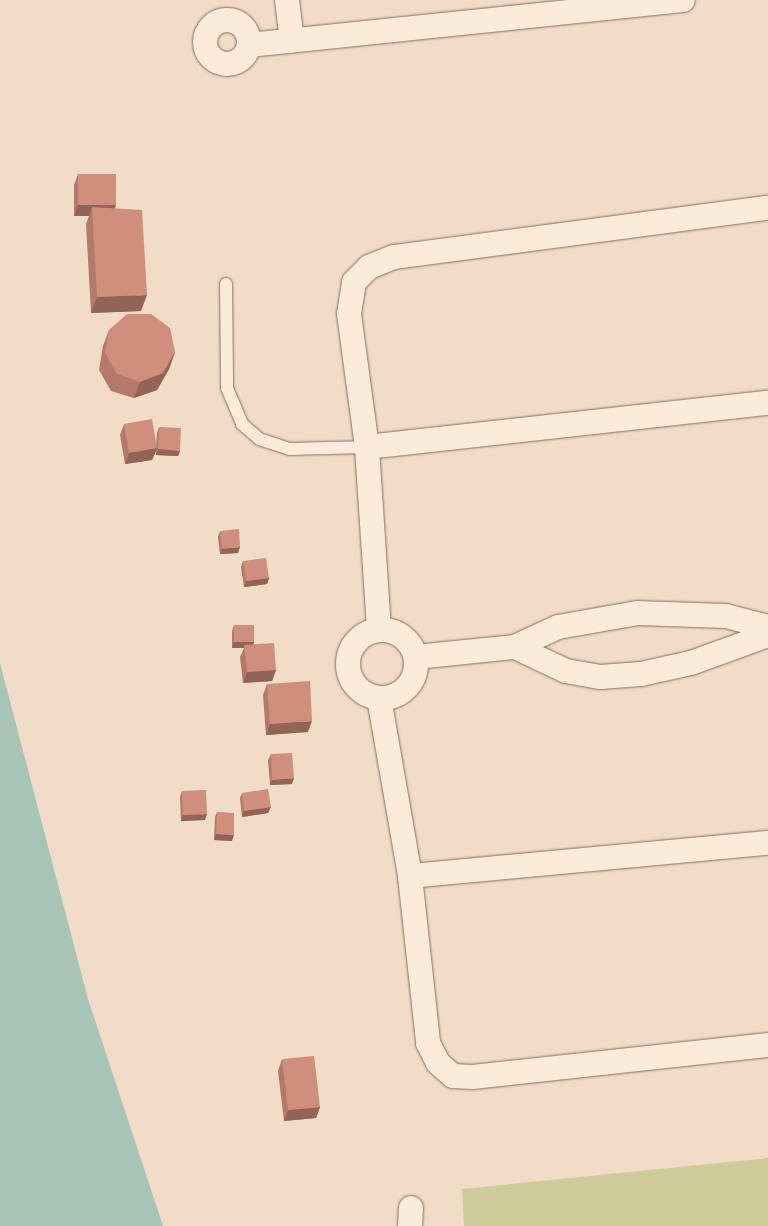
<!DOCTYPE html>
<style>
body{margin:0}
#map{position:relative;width:768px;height:1226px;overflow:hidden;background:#f0dcc7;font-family:Merriweather,serif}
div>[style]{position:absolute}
.green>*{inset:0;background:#cfcb9a}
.water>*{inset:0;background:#a8c4b6}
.roads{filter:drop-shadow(0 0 1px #8d6c5b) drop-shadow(0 0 1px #8d6c5b)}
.service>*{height:12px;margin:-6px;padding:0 6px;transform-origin:6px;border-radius:6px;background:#faebdb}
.minor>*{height:24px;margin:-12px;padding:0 12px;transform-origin:12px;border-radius:12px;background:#faebdb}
.minor>.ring{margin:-12px;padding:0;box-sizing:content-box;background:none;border:24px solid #faebdb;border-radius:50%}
.wall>*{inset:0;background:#b37a6b}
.shaded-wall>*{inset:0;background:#926357}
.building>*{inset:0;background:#d08e7c}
span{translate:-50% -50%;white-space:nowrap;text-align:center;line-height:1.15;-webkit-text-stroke:4px #f7e8d7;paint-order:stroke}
</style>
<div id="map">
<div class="green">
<i style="clip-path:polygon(768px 1158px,768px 1226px,464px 1226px,462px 1189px)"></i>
</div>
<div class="water">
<i style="clip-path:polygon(0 663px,88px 999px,163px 1226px,0 1226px)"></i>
</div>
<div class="roads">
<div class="service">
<i style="left:226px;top:284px;width:104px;rotate:89.4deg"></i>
<i style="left:227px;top:388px;width:39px;rotate:67deg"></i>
<i style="left:242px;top:424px;width:23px;rotate:41deg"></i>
<i style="left:259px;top:439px;width:32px;rotate:18deg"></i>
<i style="left:289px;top:449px;width:78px;rotate:-1.5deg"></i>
</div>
<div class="minor">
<i style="left:287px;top:0;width:41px;rotate:83deg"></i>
<i class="ring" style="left:205px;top:20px;width:20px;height:20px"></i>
<i style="left:249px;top:45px;width:436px;rotate:-5.9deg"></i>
<i style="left:367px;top:447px;width:403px;rotate:-6.3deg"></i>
<i style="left:379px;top:629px;width:182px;rotate:-93.8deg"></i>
<i style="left:367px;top:447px;width:134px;rotate:-97.7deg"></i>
<i style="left:349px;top:314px;width:32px;rotate:-81deg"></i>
<i style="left:354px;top:282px;width:21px;rotate:-45deg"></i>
<i style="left:369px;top:267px;width:27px;rotate:-22deg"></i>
<i style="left:394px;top:257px;width:377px;rotate:-7.5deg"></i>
<i class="ring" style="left:348px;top:630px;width:44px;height:44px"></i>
<i style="left:515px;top:647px;width:56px;rotate:25.2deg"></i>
<i style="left:566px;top:671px;width:35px;rotate:10deg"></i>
<i style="left:600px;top:677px;width:41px;rotate:-4.2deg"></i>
<i style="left:641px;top:674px;width:51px;rotate:-12.4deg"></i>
<i style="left:691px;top:663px;width:82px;rotate:-20deg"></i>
<i style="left:416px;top:657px;width:100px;rotate:-5.8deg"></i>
<i style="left:515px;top:647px;width:47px;rotate:-24.9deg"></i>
<i style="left:558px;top:627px;width:80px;rotate:-10deg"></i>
<i style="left:637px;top:613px;width:89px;rotate:1.9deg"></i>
<i style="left:726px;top:616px;width:43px;rotate:14.7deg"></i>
<i style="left:379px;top:698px;width:181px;rotate:80.1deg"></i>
<i style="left:410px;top:876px;width:168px;rotate:83.8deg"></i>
<i style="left:428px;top:1043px;width:22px;rotate:63deg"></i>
<i style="left:438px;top:1063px;width:20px;rotate:41deg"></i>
<i style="left:453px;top:1076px;width:20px;rotate:3deg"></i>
<i style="left:473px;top:1077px;width:297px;rotate:-6.2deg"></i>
<i style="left:410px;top:876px;width:360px;rotate:-5.3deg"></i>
<i style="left:410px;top:1226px;width:18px;rotate:-87deg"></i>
</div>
</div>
<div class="wall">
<i style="clip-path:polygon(78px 174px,116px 205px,115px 208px,141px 311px,91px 313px,86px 224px,89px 216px,74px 216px,74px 185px)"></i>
<i style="clip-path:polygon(109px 330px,175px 352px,169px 369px,157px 390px,134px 398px,111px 391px,99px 370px,103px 346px)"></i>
<i style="clip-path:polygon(124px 424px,156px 445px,157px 433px,159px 427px,180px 451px,178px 456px,156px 455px,156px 451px,152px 460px,125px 464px,120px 435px)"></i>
<i style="clip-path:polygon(220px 531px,238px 553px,220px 554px,218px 537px)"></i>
<i style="clip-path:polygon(243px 561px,269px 578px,267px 584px,244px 587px,241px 567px)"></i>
<i style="clip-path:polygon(234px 625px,254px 642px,253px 645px,276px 670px,272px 681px,243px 683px,240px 657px,244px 648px,232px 648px,232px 631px)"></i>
<i style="clip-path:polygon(267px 684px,308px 732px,266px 735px,263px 695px)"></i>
<i style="clip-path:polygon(271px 754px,292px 784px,270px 785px,268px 760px)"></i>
<i style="clip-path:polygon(182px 791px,205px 820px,181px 821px,180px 797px)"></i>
<i style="clip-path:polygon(242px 793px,271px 807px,268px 813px,242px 817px,240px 798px)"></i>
<i style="clip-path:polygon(217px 812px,232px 841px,214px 840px,215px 817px)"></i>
<i style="clip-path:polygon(282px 1059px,320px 1107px,316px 1118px,284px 1121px,278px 1071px)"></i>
</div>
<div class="shaded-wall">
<i style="clip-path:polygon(78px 205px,116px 205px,112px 216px,92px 207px,89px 216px,74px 216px)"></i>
<i style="clip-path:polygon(147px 295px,141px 311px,91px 313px,97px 297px)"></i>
<i style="clip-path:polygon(175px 352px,169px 369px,157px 390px,134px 398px,140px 382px)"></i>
<i style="clip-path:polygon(157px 448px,152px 460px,125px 464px,129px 453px)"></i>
<i style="clip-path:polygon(158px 449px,180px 451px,178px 456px,156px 455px)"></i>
<i style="clip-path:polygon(240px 547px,238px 553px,220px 554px,222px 549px)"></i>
<i style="clip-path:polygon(269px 578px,267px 584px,244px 587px,246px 581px)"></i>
<i style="clip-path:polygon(234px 642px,254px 642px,252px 648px,244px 645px,244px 648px,232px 648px)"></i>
<i style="clip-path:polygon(276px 670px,272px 681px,243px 683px,247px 672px)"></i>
<i style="clip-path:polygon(312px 721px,308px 732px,266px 735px,270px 724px)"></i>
<i style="clip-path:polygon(294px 778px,292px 784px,270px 785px,272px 780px)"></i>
<i style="clip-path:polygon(271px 807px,268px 813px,242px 817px,244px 811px)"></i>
<i style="clip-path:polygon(207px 814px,205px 820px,181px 821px,183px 815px)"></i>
<i style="clip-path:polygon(216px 834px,234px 835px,232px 841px,214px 840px)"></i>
<i style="clip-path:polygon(320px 1107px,316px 1118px,284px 1121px,288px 1110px)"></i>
</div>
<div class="building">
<i style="clip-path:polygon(78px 174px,116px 174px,116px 205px,78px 205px)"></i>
<i style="clip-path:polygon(92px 207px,142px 210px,147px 295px,97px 297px)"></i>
<i style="clip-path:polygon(127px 314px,151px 314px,170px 328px,175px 352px,163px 373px,140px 382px,117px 374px,105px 353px,109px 330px)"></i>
<i style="clip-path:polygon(152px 419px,157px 448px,129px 453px,124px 424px)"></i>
<i style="clip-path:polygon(159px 427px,181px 428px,180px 451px,158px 449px)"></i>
<i style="clip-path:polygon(239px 529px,240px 547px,222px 549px,220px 531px)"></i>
<i style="clip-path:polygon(266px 558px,269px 578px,246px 581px,243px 561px)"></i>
<i style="clip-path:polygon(234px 625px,254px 625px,254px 642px,234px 642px)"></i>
<i style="clip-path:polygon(274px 643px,276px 670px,247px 672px,244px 645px)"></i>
<i style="clip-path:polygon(310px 681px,312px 721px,270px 724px,267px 684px)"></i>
<i style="clip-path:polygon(292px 753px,294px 778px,272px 780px,271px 754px)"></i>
<i style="clip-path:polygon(268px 789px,271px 807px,244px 811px,242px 793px)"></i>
<i style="clip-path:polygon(206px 790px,207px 814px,183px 815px,182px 791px)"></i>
<i style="clip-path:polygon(217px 812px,234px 813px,234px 835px,216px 834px)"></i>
<i style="clip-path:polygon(314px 1056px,320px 1107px,288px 1110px,282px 1059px)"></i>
</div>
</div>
